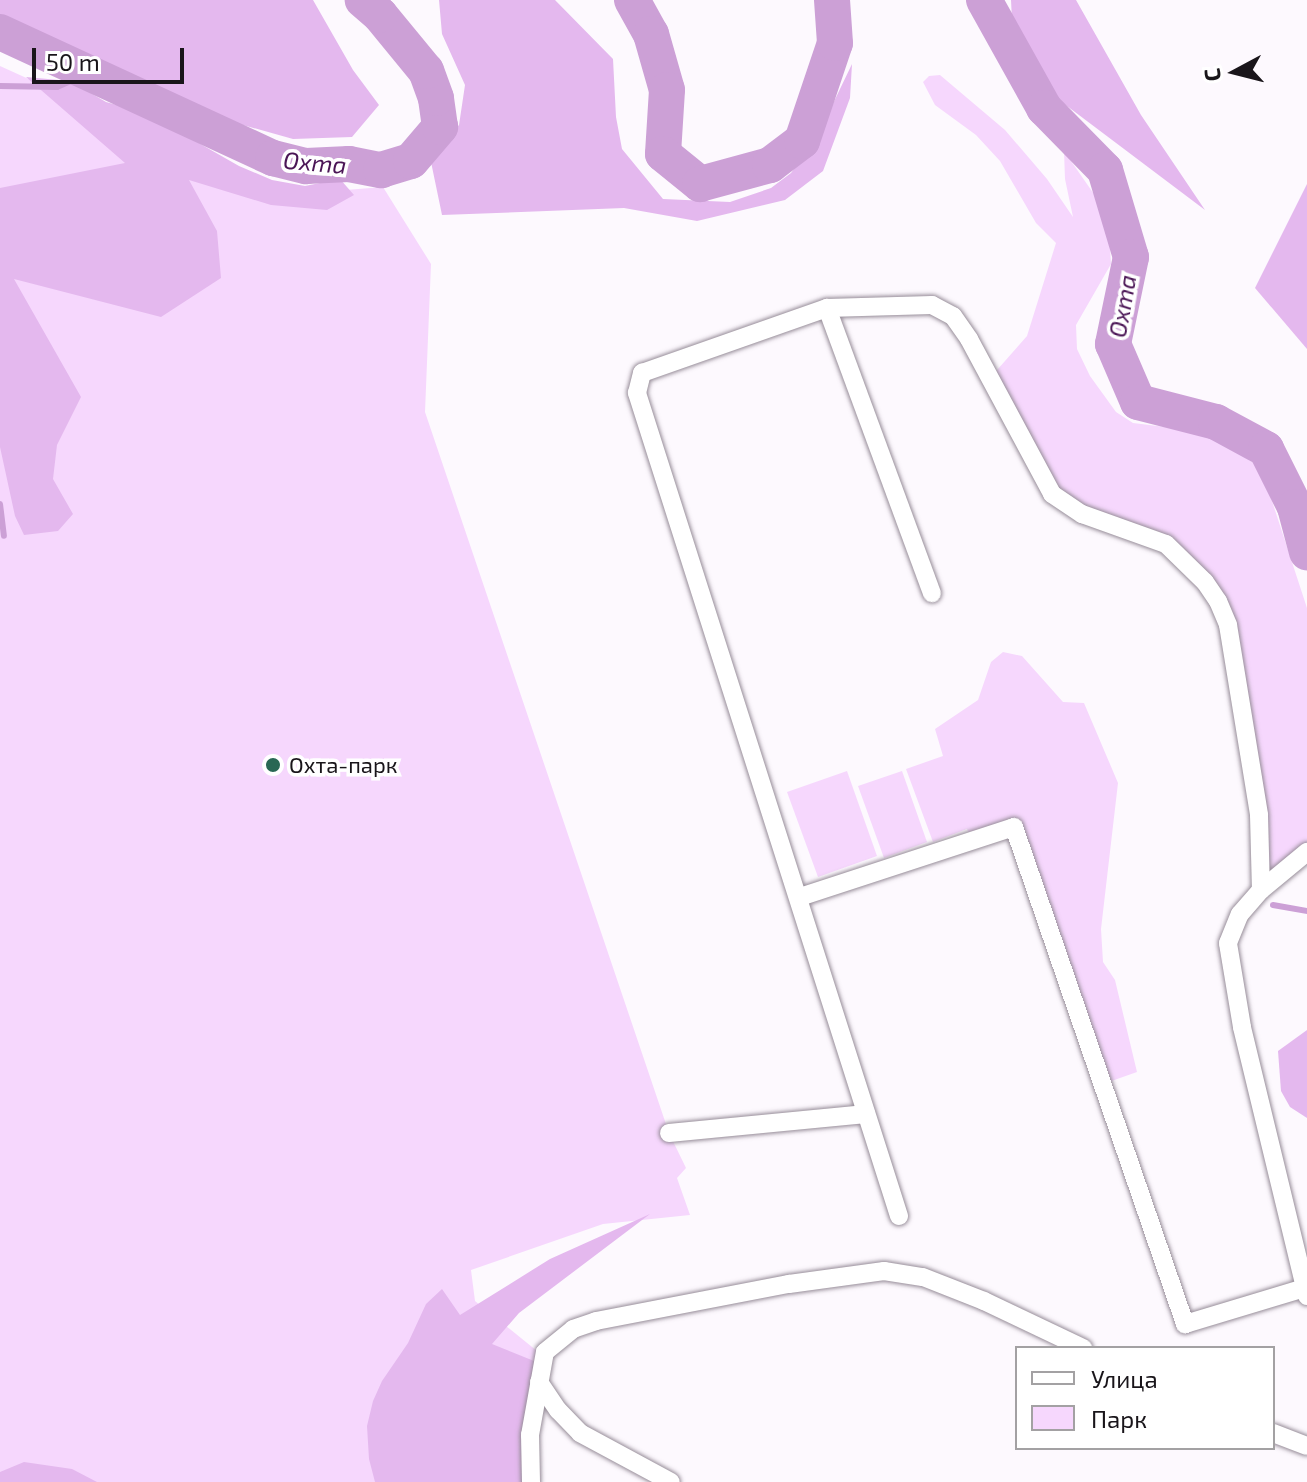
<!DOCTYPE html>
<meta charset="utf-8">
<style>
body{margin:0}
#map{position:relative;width:1307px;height:1482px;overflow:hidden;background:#fdf9fe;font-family:"Exo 2",sans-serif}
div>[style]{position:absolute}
.green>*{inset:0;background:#f6d7fd}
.forest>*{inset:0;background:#e4b8ee}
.stream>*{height:6px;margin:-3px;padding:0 3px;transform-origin:3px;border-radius:3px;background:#cca0d6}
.river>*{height:36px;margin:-18px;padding:0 18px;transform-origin:18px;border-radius:18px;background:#cca0d6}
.roads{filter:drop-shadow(0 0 2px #978d99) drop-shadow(0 0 2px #978d99)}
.minor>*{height:18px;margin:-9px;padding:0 9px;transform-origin:9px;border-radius:9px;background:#fff}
.dots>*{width:22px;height:22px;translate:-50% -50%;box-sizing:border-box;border:4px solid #fff;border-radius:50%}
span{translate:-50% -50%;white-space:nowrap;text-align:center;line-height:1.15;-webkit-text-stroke:7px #fff;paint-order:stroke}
.poi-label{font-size:22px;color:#19151a}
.left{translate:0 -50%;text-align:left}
.water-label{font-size:24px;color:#4a1555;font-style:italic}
.legend{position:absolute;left:1015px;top:1346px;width:260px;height:104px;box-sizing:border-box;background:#fff;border:2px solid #a3a1a3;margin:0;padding:10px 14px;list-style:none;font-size:24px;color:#19151a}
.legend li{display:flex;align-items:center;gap:16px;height:40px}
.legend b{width:40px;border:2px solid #a3a1a3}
.north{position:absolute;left:1195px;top:32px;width:80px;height:80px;-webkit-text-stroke:6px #fff;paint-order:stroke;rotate:263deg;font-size:22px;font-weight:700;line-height:32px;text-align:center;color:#19151a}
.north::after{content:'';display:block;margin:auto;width:28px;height:36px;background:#19151a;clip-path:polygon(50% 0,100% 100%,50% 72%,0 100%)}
.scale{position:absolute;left:32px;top:48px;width:152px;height:36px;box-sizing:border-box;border:4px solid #19151a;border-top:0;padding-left:10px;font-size:24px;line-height:28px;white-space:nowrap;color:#19151a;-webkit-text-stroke:6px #fff;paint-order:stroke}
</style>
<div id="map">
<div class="green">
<i style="clip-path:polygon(0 66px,284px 195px,383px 187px,431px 264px,425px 412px,669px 1133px,686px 1168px,677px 1178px,690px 1215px,603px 1224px,471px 1270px,475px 1301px,537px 1351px,518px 1482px,0 1482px)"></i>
<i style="clip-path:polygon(940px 75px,1005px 130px,1047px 179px,1073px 217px,1065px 179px,1064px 151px,1096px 197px,1109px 232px,1111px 264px,1076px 325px,1077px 349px,1090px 376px,1116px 412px,1133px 423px,1190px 430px,1229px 446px,1256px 465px,1272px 501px,1307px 608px,1307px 852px,1261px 890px,1228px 624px,1166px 544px,1052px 494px,990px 378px,1027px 336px,1056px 243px,1036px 223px,1000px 161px,976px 135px,935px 105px,923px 82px,929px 76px)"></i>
<i style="clip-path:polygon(1003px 652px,1022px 656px,1063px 702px,1084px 703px,1118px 783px,1101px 929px,1103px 962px,1115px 980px,1137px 1072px,1103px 1084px,1014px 827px,972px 841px,967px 829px,933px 842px,906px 769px,943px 756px,935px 729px,978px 700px,991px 662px)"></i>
<i style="clip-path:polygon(847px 771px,877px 856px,818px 877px,787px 792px)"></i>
<i style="clip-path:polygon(902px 771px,927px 842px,884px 858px,858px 786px)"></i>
</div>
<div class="forest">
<i style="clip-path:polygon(0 0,313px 0,353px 70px,379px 105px,352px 137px,293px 139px,225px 120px,96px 68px,17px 24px,0 19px)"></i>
<i style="clip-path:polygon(439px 0,555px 0,613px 59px,616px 117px,622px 149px,663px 199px,730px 202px,771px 188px,791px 173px,815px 141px,852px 64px,850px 98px,823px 171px,785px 200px,697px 221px,624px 208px,442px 215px,431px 162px,459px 125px,465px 85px,442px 34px)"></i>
<i style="clip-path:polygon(1011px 0,1076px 0,1141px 115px,1205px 210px,1063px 103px,1013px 41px)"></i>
<i style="clip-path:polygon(26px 77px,70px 81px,106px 102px,146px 113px,239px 166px,272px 180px,305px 186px,340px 179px,354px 195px,327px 210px,271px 205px,189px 180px,217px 231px,221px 278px,161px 317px,14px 279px,81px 397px,57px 445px,53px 479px,73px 514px,58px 531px,24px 535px,15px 516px,0 447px,0 188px,125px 163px)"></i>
<i style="clip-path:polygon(1307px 184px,1307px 349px,1255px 288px)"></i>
<i style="clip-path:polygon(1307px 1030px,1307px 1118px,1290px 1107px,1281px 1091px,1278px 1051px)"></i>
<i style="clip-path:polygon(650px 1214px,519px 1313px,492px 1344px,539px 1363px,524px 1482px,375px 1482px,369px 1459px,367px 1426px,373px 1401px,382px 1381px,408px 1343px,426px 1304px,442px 1289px,460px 1315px,550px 1259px)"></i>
<i style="clip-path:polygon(24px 1462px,72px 1469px,97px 1482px,0 1482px,0 1472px)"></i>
</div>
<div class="stream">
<i style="left:0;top:86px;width:57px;rotate:1deg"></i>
<i style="left:57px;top:87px;width:34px;rotate:-24deg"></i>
<i style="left:0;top:504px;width:32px;rotate:83deg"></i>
<i style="left:1273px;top:905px;width:35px;rotate:10deg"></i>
</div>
<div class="river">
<i style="left:632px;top:0;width:39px;rotate:61deg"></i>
<i style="left:651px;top:34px;width:58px;rotate:74.1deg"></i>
<i style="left:667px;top:90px;width:64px;rotate:93.6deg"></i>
<i style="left:663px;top:154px;width:48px;rotate:39deg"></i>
<i style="left:700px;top:184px;width:73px;rotate:-15.2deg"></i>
<i style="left:770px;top:165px;width:40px;rotate:-37deg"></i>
<i style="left:802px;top:141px;width:103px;rotate:-71.4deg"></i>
<i style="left:835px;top:43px;width:43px;rotate:-94deg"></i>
<i style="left:984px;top:0;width:124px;rotate:60.9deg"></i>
<i style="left:1044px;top:108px;width:87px;rotate:45.5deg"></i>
<i style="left:1105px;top:170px;width:91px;rotate:73.4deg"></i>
<i style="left:1131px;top:257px;width:89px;rotate:101.7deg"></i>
<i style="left:1113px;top:344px;width:63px;rotate:66.7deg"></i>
<i style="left:1138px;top:402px;width:81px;rotate:14.4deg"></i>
<i style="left:1216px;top:422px;width:57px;rotate:28.4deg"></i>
<i style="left:1266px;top:449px;width:65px;rotate:63.4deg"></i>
<i style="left:1295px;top:507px;width:47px;rotate:75.1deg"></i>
<i style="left:0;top:32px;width:301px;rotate:24.8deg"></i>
<i style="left:273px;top:158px;width:34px;rotate:14deg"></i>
<i style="left:306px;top:166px;width:43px;rotate:-2.7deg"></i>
<i style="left:349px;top:164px;width:33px;rotate:11deg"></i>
<i style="left:381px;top:170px;width:31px;rotate:-17deg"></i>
<i style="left:411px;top:161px;width:45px;rotate:-49.5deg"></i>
<i style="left:440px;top:127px;width:29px;rotate:-98deg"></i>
<i style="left:436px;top:98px;width:29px;rotate:-110deg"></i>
<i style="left:426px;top:71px;width:72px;rotate:-129.4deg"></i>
<i style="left:380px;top:15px;width:23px;rotate:-139deg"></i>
</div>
<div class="roads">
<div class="minor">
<i style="left:827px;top:308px;width:304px;rotate:69.8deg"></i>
<i style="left:800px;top:897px;width:225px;rotate:-18.1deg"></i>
<i style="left:1014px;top:827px;width:526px;rotate:71.01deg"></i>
<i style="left:1185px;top:1324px;width:124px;rotate:-16.8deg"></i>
<i style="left:669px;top:1133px;width:198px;rotate:-5.5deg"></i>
<i style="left:899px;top:1216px;width:864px;rotate:-107.66deg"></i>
<i style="left:637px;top:393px;width:21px;rotate:-76deg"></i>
<i style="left:642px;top:373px;width:196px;rotate:-19.4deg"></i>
<i style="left:827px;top:308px;width:105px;rotate:-1.6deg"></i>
<i style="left:932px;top:305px;width:24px;rotate:28deg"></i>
<i style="left:953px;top:316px;width:28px;rotate:55deg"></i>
<i style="left:969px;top:339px;width:176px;rotate:61.8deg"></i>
<i style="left:1052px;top:494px;width:36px;rotate:34deg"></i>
<i style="left:1082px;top:514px;width:89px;rotate:19.7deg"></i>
<i style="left:1166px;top:544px;width:54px;rotate:44.3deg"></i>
<i style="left:1205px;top:582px;width:23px;rotate:56deg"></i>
<i style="left:1218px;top:601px;width:26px;rotate:67deg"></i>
<i style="left:1228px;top:625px;width:193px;rotate:80.7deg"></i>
<i style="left:1259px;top:815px;width:75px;rotate:88.5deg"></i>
<i style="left:1307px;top:1296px;width:277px;rotate:-103.6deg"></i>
<i style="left:1242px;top:1027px;width:85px;rotate:-99.5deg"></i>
<i style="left:1228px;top:943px;width:31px;rotate:-68deg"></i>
<i style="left:1240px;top:914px;width:32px;rotate:-49deg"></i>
<i style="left:1261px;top:890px;width:60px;rotate:-39.6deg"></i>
<i style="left:539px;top:1382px;width:34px;rotate:56deg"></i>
<i style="left:558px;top:1410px;width:32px;rotate:46deg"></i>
<i style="left:580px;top:1433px;width:103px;rotate:28.3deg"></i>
<i style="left:1273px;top:1433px;width:36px;rotate:21deg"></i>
<i style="left:531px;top:1482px;width:47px;rotate:-91.2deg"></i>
<i style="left:530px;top:1435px;width:84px;rotate:-79.8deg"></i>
<i style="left:545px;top:1352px;width:36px;rotate:-39deg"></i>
<i style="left:573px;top:1329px;width:24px;rotate:-19deg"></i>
<i style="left:596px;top:1321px;width:197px;rotate:-10.9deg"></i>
<i style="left:789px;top:1284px;width:96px;rotate:-7.8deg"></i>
<i style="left:884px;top:1271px;width:39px;rotate:9deg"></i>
<i style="left:923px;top:1277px;width:66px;rotate:21.5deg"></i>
<i style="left:984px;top:1301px;width:110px;rotate:25.4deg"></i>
</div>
</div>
<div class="dots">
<i style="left:273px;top:765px;background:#296754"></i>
</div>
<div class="poi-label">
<span class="left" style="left:289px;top:765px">Охта-парк</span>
</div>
<div class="water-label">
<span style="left:315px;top:162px;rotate:5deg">Охта</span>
<span style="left:1122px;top:306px;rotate:-80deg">Охта</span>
</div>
<ul class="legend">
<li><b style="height:10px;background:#fff"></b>Улица</li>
<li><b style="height:22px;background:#f6d7fd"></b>Парк</li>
</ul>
<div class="north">С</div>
<div class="scale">50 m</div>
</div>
